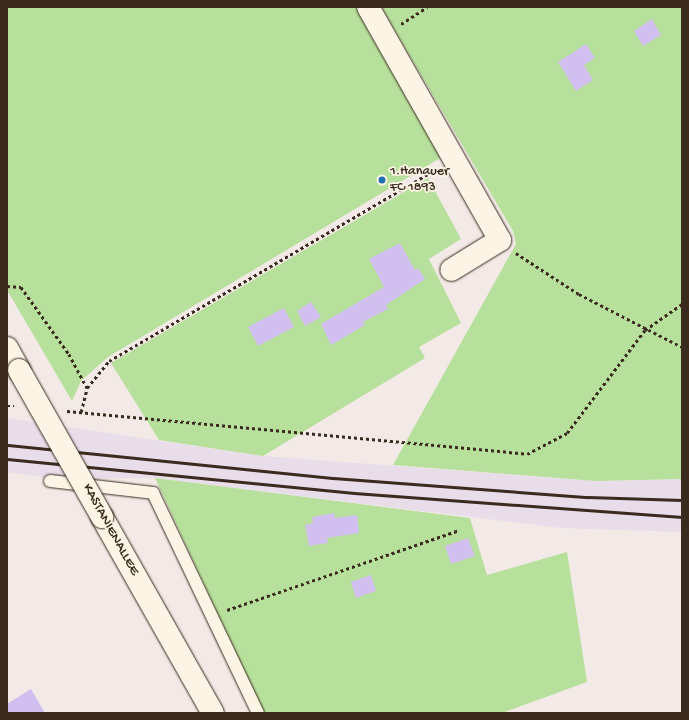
<!DOCTYPE html>
<style>
body{margin:0}
#map{position:relative;width:689px;height:720px;overflow:hidden;background:#f3eae7;font-family:"Gochi Hand",sans-serif}
div>[style]{position:absolute}
.built>*{inset:0;background:#e9ddea}
.green>*{inset:0;background:#b7e09c}
.building>*{inset:0;background:#d1bff0}
.path>*{height:2.5px;margin-top:-1.25px;transform-origin:0;background:repeating-linear-gradient(90deg,#3b2a1e 0 3px,transparent 0 6px)}
.roads{filter:drop-shadow(0 0 1px #3b2a1e) drop-shadow(0 0 1px #3b2a1e)}
.service>*{height:12px;margin:-6px;padding:0 6px;transform-origin:6px;border-radius:6px;background:#fcf5e5}
.minor>*{height:22px;margin:-11px;padding:0 11px;transform-origin:11px;border-radius:11px;background:#fcf5e5}
.rail>*{height:3px;margin:-1.5px;padding:0 1.5px;transform-origin:1.5px;border-radius:1.5px;background:#3b2a1e}
.bridges{filter:drop-shadow(0 0 1px #3b2a1e) drop-shadow(0 0 1px #3b2a1e)}
.minor-bridge>*{height:22px;margin:-11px;padding:0 11px;transform-origin:11px;border-radius:11px;background:#fcf5e5}
.dots>*{width:11px;height:11px;translate:-50% -50%;box-sizing:border-box;border:2px solid #fcf5e5;border-radius:50%}
span{translate:-50% -50%;white-space:nowrap;text-align:center;line-height:1.15;-webkit-text-stroke:3.5px #fcf5e5;paint-order:stroke}
.poi-label{font-size:14px;color:#3b2a1e}
.left{translate:0 -50%;text-align:left}
.street-label{font-size:14px;color:#3b2a1e}
.frame{position:absolute;inset:0;border:8px solid #3b2a1e;pointer-events:none}
</style>
<div id="map">
<div class="built">
<i style="clip-path:polygon(7px 418px,263px 456px,596px 481px,682px 479px,682px 532px,560px 528px,155px 478px,52px 479px,7px 472px)"></i>
</div>
<div class="green">
<i style="clip-path:polygon(7px 7px,358px 7px,442px 157px,108px 357px,81px 381px,72px 401px,7px 290px)"></i>
<i style="clip-path:polygon(381px 7px,682px 7px,682px 479px,596px 481px,393px 465px,516px 244px,513px 231px)"></i>
<i style="clip-path:polygon(428px 178px,461px 239px,429px 259px,461px 323px,419px 347px,425px 358px,263px 456px,159px 440px,111px 363px)"></i>
<i style="clip-path:polygon(155px 478px,470px 518px,487px 575px,567px 552px,587px 682px,502px 713px,263px 713px)"></i>
</div>
<div class="building">
<i style="clip-path:polygon(652px 19px,661px 35px,643px 46px,634px 31px)"></i>
<i style="clip-path:polygon(586px 44px,595px 58px,584px 65px,593px 80px,576px 91px,558px 62px)"></i>
<i style="clip-path:polygon(400px 243px,415px 270px,418px 268px,425px 279px,386px 305px,388px 309px,363px 322px,365px 325px,331px 345px,321px 324px,384px 287px,369px 259px)"></i>
<i style="clip-path:polygon(311px 302px,321px 317px,305px 326px,297px 311px)"></i>
<i style="clip-path:polygon(284px 308px,294px 327px,258px 346px,248px 327px)"></i>
<i style="clip-path:polygon(334px 513px,335px 518px,357px 515px,359px 533px,327px 538px,328px 543px,309px 546px,305px 525px,313px 523px,312px 517px)"></i>
<i style="clip-path:polygon(468px 538px,475px 556px,451px 564px,445px 546px)"></i>
<i style="clip-path:polygon(371px 575px,376px 591px,356px 598px,351px 582px)"></i>
<i style="clip-path:polygon(31px 689px,45px 713px,7px 713px,7px 704px)"></i>
</div>
<div class="path">
<i style="left:401px;top:24px;width:31px;rotate:-33deg"></i>
<i style="left:516px;top:253px;width:75px;rotate:33.1deg"></i>
<i style="left:579px;top:294px;width:116px;rotate:27.2deg"></i>
<i style="left:7px;top:286px;width:14px;rotate:4deg"></i>
<i style="left:21px;top:287px;width:82px;rotate:54.4deg"></i>
<i style="left:69px;top:354px;width:38px;rotate:62deg"></i>
<i style="left:7px;top:406px;width:7px"></i>
<i style="left:67px;top:411px;width:462px;rotate:5.3deg"></i>
<i style="left:527px;top:454px;width:45px;rotate:-27.7deg"></i>
<i style="left:567px;top:433px;width:129px;rotate:-52.9deg"></i>
<i style="left:645px;top:330px;width:45px;rotate:-35.1deg"></i>
<i style="left:81px;top:412px;width:25px;rotate:-76deg"></i>
<i style="left:87px;top:388px;width:35px;rotate:-51deg"></i>
<i style="left:109px;top:361px;width:377px;rotate:-30.4deg"></i>
<i style="left:227px;top:610px;width:245px;rotate:-19deg"></i>
</div>
<div class="roads">
<div class="service">
<i style="left:50px;top:481px;width:104px;rotate:6.6deg"></i>
<i style="left:153px;top:493px;width:244px;rotate:64.5deg"></i>
</div>
<div class="minor">
<i style="left:368px;top:7px;width:268px;rotate:60.5deg"></i>
<i style="left:500px;top:240px;width:57px;rotate:148.5deg"></i>
<i style="left:7px;top:348px;width:25px;rotate:61deg"></i>
<i style="left:102px;top:517px;width:225px;rotate:60.5deg"></i>
</div>
</div>
<div class="rail">
<i style="left:7px;top:445px;width:328px;rotate:5.8deg"></i>
<i style="left:333px;top:478px;width:256px;rotate:4.3deg"></i>
<i style="left:588px;top:497px;width:94px;rotate:1.8deg"></i>
<i style="left:7px;top:459px;width:349px;rotate:5.6deg"></i>
<i style="left:354px;top:493px;width:329px;rotate:4.2deg"></i>
</div>
<div class="bridges">
<div class="minor-bridge">
<i style="left:19px;top:370px;width:169px;rotate:60.5deg"></i>
</div>
</div>
<div class="dots">
<i style="left:382px;top:180px;background:#1f6fb2"></i>
</div>
<div class="poi-label">
<span class="left" style="left:390px;top:180px">1.Hanauer<br>FC 1893</span>
</div>
<div class="street-label">
<span style="left:110px;top:530px;rotate:61deg">KASTANIENALLEE</span>
</div>
<div class="frame"></div>
</div>
